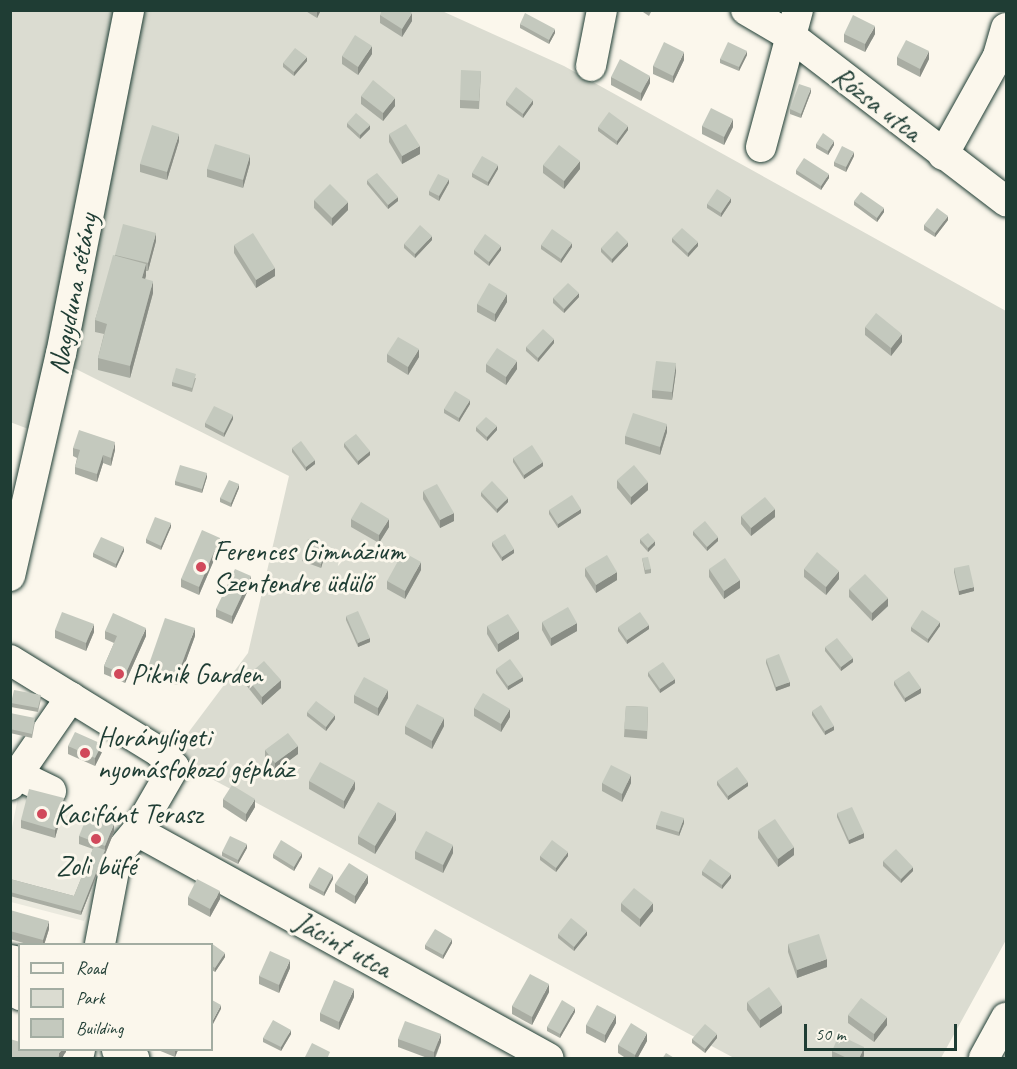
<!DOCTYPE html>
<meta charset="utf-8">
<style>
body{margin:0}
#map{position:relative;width:1017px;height:1069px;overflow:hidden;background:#fbf7ec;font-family:Caveat,sans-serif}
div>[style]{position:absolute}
.built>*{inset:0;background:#eae9de}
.green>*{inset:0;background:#dbdcd1}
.roads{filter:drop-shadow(0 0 2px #1f3d34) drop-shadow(0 0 2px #1f3d34)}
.minor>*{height:30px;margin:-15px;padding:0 15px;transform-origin:15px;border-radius:15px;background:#fbf7ec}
.wall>*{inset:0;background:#a9ada3}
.shaded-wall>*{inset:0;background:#898d85}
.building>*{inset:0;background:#c4c9be}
.dots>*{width:16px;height:16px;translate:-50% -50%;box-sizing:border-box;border:3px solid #fbf7ec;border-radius:50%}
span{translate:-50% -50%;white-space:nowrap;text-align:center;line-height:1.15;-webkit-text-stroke:6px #fbf7ec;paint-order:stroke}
.street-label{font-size:28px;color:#1f3d34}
.poi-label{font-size:28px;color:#1f3d34}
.left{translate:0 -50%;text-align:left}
.frame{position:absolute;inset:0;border:12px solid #1f3d34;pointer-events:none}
.legend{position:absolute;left:18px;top:943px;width:195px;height:108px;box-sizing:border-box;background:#fbf7ec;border:2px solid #a3ada2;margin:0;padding:8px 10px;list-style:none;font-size:18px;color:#1f3d34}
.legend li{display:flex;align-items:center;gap:12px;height:30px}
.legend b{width:30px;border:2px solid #a3ada2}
.scale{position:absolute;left:804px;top:1024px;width:153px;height:27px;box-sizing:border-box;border:3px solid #1f3d34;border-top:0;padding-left:8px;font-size:18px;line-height:21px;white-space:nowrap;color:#1f3d34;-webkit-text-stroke:4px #fbf7ec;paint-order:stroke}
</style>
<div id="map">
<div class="built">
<i style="clip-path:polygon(20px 787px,121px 829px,84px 921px,11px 902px,11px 833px)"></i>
</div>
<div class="green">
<i style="clip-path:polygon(10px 11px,123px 11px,31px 430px,10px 422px)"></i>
<i style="clip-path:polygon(144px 11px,442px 11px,564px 66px,1006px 311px,1006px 940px,941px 1058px,734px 1058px,195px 770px,179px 745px,248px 653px,289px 476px,68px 365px)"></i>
</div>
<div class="roads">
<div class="minor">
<i style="left:746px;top:10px;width:53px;rotate:30.4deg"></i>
<i style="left:792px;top:37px;width:270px;rotate:37.5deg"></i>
<i style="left:591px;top:66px;width:57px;rotate:-78.9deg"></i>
<i style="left:761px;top:147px;width:142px;rotate:-74.9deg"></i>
<i style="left:943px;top:155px;width:113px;rotate:-60.9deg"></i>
<i style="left:998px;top:56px;width:29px;rotate:-74deg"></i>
<i style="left:10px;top:576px;width:228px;rotate:-77.1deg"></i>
<i style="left:61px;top:354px;width:351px;rotate:-78.8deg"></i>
<i style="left:10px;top:660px;width:174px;rotate:31.6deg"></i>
<i style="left:158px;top:751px;width:23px;rotate:45deg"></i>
<i style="left:174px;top:767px;width:74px;rotate:120deg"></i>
<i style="left:137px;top:831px;width:31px;rotate:130deg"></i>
<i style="left:117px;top:855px;width:91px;rotate:100.8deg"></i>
<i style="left:16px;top:774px;width:39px;rotate:26deg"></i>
<i style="left:10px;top:785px;width:107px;rotate:-55.3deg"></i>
<i style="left:137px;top:831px;width:470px;rotate:28.9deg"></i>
<i style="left:10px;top:960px;width:10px;rotate:11deg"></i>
<i style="left:10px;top:989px;width:12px;rotate:31deg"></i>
<i style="left:117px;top:1050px;width:19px;rotate:25deg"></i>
<i style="left:78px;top:1058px;width:8px;rotate:-76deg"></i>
<i style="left:984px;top:1058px;width:46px;rotate:-61.2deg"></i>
</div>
</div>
<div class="wall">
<i style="clip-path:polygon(304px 10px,321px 10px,317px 18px)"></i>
<i style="clip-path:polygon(640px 10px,652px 10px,649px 16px)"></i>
<i style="clip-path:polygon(380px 15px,412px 21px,402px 37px,380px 23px)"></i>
<i style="clip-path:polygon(520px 24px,555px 33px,549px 44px,520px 28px)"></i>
<i style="clip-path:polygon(844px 34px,875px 34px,865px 52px,844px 42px)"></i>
<i style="clip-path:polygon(372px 54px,358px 75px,342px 64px,342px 56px)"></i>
<i style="clip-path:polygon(747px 55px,739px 71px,720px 63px,720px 59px)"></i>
<i style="clip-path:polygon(897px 57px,929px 59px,920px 77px,897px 65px)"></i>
<i style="clip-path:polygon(684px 60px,673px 83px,653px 74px,653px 66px)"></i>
<i style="clip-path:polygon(307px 61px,294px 76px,283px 67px,283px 63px)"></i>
<i style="clip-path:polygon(481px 71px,479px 109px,460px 108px,460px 100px)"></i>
<i style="clip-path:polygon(611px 77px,650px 83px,641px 101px,611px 85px)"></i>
<i style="clip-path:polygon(811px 92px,801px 118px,790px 114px,790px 109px)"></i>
<i style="clip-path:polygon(361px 96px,395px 106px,383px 121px,361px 104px)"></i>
<i style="clip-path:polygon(506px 101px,533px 104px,523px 118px,506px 105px)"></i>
<i style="clip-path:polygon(347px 123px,370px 129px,360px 139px,347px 127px)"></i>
<i style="clip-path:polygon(702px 126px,733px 127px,724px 145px,702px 134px)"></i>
<i style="clip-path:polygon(598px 127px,628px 130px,617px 145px,598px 131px)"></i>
<i style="clip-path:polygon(389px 134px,420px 154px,402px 164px,389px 142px)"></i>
<i style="clip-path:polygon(179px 141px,167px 180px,140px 172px,140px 164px)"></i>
<i style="clip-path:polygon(816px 144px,834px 145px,828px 155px,816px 148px)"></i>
<i style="clip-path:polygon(854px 156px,846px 172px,834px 166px,834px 162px)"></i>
<i style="clip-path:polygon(250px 163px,243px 188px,207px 177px,207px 169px)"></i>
<i style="clip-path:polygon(543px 165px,580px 169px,564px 189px,543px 173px)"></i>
<i style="clip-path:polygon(498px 169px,488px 186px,472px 177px,472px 173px)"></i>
<i style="clip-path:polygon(796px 170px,829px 178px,821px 190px,796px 174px)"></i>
<i style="clip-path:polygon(367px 180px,398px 201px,388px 209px,367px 184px)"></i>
<i style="clip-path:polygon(449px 183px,439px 201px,429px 195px,429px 191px)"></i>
<i style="clip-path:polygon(314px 200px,348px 210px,332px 226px,314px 208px)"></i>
<i style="clip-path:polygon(854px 201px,884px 212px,877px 222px,854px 205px)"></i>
<i style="clip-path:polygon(731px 202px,721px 217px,707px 208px,707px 204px)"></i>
<i style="clip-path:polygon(948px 220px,935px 237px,924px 230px,924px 225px)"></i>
<i style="clip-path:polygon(672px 238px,698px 246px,688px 257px,672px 242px)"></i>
<i style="clip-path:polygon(432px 240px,415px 258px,404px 248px,404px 244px)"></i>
<i style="clip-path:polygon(156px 241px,148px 271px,146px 271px,145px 279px,153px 293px,130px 378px,98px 370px,98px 358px,104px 334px,95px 332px,95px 320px,115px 255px)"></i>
<i style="clip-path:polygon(234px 245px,275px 276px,256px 288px,234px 253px)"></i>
<i style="clip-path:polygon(541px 245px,572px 247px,561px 263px,541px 249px)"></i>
<i style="clip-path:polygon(628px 246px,612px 263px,601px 252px,601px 248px)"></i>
<i style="clip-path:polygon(474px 250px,501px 250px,489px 266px,474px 254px)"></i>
<i style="clip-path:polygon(579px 297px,564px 313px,553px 303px,553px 298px)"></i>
<i style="clip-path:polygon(507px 302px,495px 322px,477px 312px,477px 304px)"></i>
<i style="clip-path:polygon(865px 327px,902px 342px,891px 356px,865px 335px)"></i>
<i style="clip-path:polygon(554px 343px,538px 362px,526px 351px,526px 347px)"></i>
<i style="clip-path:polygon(387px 354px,419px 357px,408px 375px,387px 362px)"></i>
<i style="clip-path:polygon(486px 364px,517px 369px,506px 385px,486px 372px)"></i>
<i style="clip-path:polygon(676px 371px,672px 400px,652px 398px,652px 390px)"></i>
<i style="clip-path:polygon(196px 378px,192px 392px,172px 386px,172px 382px)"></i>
<i style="clip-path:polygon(470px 404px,459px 422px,444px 413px,444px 409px)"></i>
<i style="clip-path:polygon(233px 419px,224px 437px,205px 427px,205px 423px)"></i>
<i style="clip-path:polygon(476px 427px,497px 430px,487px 441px,476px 431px)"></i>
<i style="clip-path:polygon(667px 432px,660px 455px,625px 444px,625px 436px)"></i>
<i style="clip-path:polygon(344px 443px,370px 455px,358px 465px,344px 447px)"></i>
<i style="clip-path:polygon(73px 448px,115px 450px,111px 466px,103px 463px,97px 482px,75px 474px,75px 467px,77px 458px,73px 456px)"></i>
<i style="clip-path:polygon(292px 448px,315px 464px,306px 471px,292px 452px)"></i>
<i style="clip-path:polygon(513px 458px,543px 466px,524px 479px,513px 462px)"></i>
<i style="clip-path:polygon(207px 477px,202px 493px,175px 485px,175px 481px)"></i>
<i style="clip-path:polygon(617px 480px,648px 490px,631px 505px,617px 488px)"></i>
<i style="clip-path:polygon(239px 488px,231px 507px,220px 502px,220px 498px)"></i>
<i style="clip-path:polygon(423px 491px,454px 521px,440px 528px,423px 499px)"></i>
<i style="clip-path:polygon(481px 492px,508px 502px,497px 513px,481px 496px)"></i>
<i style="clip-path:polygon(549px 510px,581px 513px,558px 528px,549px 514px)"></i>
<i style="clip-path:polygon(741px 516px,775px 517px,751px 536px,741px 524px)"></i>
<i style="clip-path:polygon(351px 519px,389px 527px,379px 543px,351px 527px)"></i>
<i style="clip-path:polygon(171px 527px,161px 550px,146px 543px,146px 539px)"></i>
<i style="clip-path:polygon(693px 531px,718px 541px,707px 551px,693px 535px)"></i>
<i style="clip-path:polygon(640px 539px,655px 545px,648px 552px,640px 543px)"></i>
<i style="clip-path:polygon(492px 542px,514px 553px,502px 561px,492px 546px)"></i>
<i style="clip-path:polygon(220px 546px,199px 595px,181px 587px,181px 579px)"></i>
<i style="clip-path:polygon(327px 549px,321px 568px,302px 561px,302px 557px)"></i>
<i style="clip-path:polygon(124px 551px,116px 568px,93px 557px,93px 553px)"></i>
<i style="clip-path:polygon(642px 558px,651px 569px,651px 573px,645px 574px)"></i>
<i style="clip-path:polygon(585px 568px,617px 580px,596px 593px,585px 576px)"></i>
<i style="clip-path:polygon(954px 568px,974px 591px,959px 595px,954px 572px)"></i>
<i style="clip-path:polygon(709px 569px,740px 588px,724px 599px,709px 577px)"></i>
<i style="clip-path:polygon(804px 569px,839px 579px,826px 595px,804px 577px)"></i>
<i style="clip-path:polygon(421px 570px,405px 599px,387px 589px,387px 581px)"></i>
<i style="clip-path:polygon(251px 584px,232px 624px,216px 617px,216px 609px)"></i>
<i style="clip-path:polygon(849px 589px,888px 606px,872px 621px,849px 597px)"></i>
<i style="clip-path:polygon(346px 616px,370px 642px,358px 647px,346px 620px)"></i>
<i style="clip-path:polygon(542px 622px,577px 631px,551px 646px,542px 630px)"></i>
<i style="clip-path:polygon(487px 626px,519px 639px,498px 652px,487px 634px)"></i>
<i style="clip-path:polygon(940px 626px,928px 643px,911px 631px,911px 627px)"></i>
<i style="clip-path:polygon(618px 627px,649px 629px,627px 644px,618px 631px)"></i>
<i style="clip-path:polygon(55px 630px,94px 632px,86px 651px,55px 638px)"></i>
<i style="clip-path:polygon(105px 631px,146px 636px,125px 683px,104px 674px,104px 666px,114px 643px,105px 639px)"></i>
<i style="clip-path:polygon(195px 636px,177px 685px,148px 675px,148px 667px)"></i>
<i style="clip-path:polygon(825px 647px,853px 662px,841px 671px,825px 651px)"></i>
<i style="clip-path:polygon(766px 659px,790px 686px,776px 691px,766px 663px)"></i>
<i style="clip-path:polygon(496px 669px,523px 681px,508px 690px,496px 673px)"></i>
<i style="clip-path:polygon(648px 672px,675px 683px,660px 693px,648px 676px)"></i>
<i style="clip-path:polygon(246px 677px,281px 688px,262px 705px,246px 685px)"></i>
<i style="clip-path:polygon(894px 681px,921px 693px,905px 702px,894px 685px)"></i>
<i style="clip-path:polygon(354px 695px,388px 698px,378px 716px,354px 703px)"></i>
<i style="clip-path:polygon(41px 699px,38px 712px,11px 707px,11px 703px)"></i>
<i style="clip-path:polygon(626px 706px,648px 707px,647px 739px,624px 737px)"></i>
<i style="clip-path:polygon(474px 708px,510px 717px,501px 732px,474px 716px)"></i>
<i style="clip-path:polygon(812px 711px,834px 730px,825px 735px,812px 715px)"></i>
<i style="clip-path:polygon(307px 712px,335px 719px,326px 731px,307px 716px)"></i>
<i style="clip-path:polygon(10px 713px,35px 722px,32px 738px,10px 733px)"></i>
<i style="clip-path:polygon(405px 726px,444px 726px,432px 749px,405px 734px)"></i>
<i style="clip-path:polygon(68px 746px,102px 752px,95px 766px,68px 754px)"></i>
<i style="clip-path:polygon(265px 750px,298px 754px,275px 771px,265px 758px)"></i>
<i style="clip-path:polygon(309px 781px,355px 789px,344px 809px,309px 789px)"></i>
<i style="clip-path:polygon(717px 781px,748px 786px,728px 800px,717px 785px)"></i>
<i style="clip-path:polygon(602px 783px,631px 783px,622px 802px,602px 791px)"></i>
<i style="clip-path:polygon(223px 799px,255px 807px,246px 822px,223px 807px)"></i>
<i style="clip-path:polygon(64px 806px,55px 838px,21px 828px,21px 820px)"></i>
<i style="clip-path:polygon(837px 813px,864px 838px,849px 844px,837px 817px)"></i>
<i style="clip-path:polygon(396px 820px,375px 854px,358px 844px,358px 836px)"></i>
<i style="clip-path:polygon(684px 823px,679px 836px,656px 829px,656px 825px)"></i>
<i style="clip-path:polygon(758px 830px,794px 855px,778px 867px,758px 838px)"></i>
<i style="clip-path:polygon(114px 832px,81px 915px,10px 896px,10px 879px,74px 896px,93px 849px,79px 844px,79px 836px)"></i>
<i style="clip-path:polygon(247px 848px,238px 864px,222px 856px,222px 852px)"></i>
<i style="clip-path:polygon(415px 851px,453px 853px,443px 873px,415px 859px)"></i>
<i style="clip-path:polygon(273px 854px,302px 857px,294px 871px,273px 858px)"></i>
<i style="clip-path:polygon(540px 856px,568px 856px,556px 872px,540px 860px)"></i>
<i style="clip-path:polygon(883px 861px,913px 871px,901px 883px,883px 866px)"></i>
<i style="clip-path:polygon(702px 871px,731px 878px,722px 889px,702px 875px)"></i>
<i style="clip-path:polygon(333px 879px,324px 896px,309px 888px,309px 884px)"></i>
<i style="clip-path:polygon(368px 883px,355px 904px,335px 892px,335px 884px)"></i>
<i style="clip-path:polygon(188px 897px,220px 899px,210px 917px,188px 905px)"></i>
<i style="clip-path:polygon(621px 903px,653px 911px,640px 927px,621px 911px)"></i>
<i style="clip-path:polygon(10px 910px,49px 929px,44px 945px,30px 945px,10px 939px)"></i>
<i style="clip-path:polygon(558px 934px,587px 935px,574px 951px,558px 938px)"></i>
<i style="clip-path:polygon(452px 943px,443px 959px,425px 949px,425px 945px)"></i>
<i style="clip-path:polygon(788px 944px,827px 967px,797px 978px,788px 952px)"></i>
<i style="clip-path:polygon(212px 945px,225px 957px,215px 972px,212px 970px)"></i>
<i style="clip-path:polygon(290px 968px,279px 993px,259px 984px,259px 976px)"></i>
<i style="clip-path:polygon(549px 992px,532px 1025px,512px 1014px,512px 1006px)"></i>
<i style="clip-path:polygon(354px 997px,339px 1030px,320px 1021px,320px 1013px)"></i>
<i style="clip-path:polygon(747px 1002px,782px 1013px,760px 1028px,747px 1010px)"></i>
<i style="clip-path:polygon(575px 1012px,560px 1038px,547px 1031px,547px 1027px)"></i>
<i style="clip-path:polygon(848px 1015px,887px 1025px,874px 1042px,848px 1023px)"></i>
<i style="clip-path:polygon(616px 1023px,605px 1043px,586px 1033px,586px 1025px)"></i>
<i style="clip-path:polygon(291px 1034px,281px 1051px,263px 1042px,263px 1038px)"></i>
<i style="clip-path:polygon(717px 1038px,705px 1053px,692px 1043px,692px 1039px)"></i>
<i style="clip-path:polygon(398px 1039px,441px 1042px,435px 1059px,430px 1059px,398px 1047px)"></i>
<i style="clip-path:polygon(647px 1041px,637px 1059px,627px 1059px,618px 1053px,618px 1045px)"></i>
<i style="clip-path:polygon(158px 1050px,178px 1050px,175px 1057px)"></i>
<i style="clip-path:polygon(832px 1051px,864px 1055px,863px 1059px,832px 1059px)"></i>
</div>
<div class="shaded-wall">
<i style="clip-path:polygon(317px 10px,321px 10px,317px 18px)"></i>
<i style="clip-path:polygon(412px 13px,412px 21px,402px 37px,402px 29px)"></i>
<i style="clip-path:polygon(875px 26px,875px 34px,865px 52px,865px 44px)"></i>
<i style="clip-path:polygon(555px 29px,555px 33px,549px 44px,549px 40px)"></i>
<i style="clip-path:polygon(372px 46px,372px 54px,358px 75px,358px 67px)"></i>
<i style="clip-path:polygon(747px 51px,747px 55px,739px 71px,739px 67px)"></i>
<i style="clip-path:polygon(929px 51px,929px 59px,920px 77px,920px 69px)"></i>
<i style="clip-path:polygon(684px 52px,684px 60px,673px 83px,673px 76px)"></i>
<i style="clip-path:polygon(307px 57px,307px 61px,294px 76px,294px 72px)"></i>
<i style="clip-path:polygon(650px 76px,650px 83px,641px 101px,641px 93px)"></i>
<i style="clip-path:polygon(811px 88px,811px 92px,801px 118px,801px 114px)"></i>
<i style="clip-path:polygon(395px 98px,395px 106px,383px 121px,383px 113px)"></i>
<i style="clip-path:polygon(533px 100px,533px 104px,523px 118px,523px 114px)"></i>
<i style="clip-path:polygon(733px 119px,733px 127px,724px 145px,724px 137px)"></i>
<i style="clip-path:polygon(370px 125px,370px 129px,360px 139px,360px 135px)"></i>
<i style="clip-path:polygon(628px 126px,628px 130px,617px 145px,617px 141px)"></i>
<i style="clip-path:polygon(179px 134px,179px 141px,167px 180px,167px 172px)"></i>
<i style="clip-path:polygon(834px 141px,834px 145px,828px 155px,828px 151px)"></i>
<i style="clip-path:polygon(420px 146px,420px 154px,402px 164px,402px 156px)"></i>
<i style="clip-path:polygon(854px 152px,854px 156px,846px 172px,846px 167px)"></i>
<i style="clip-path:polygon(250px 155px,250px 163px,243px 188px,243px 180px)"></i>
<i style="clip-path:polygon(580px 161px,580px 169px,564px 189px,564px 181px)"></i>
<i style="clip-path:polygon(498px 165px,498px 169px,488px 186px,488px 182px)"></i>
<i style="clip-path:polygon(829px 174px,829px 178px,821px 190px,821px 186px)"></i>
<i style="clip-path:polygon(449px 179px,449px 183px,439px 201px,439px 196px)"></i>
<i style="clip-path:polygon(398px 197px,398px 201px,388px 209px,388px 205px)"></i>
<i style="clip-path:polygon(731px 198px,731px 202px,721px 217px,721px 213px)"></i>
<i style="clip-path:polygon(348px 202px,348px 210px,332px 226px,332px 218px)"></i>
<i style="clip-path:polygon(884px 208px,884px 212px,877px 222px,877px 218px)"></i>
<i style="clip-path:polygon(948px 216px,948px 220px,935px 237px,935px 233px)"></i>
<i style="clip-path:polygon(156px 233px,156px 241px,148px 271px,148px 263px)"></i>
<i style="clip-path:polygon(432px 236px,432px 240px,415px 258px,415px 254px)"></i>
<i style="clip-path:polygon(628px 242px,628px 246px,612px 263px,612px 259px)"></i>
<i style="clip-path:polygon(698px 242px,698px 246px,688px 257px,688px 253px)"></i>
<i style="clip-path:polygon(572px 243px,572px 247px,561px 263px,561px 259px)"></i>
<i style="clip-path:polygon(501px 246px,501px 250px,489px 266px,489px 262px)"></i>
<i style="clip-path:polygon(146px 264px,146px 276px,142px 290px,142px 278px)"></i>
<i style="clip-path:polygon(275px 268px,275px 276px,256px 288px,256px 280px)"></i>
<i style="clip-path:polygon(153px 281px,153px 293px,130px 378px,130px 366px)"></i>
<i style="clip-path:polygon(579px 293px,579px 297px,564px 313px,564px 309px)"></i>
<i style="clip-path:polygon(507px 294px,507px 302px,495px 322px,495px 314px)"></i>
<i style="clip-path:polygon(902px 334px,902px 342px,891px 356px,891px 348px)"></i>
<i style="clip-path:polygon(554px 339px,554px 343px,538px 362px,538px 358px)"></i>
<i style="clip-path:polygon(419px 349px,419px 357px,408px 375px,408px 367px)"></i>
<i style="clip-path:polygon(517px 361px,517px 369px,506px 385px,506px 377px)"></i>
<i style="clip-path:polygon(676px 363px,676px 371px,672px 400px,672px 392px)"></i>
<i style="clip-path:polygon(470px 400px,470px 404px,459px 422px,459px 418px)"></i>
<i style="clip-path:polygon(233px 415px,233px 419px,224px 437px,224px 433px)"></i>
<i style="clip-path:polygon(667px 424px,667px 432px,660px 455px,660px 447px)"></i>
<i style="clip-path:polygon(497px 426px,497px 430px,487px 441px,487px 437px)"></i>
<i style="clip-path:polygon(115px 442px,115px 450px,111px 466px,111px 458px)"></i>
<i style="clip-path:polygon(370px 451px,370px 455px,358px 465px,358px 461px)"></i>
<i style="clip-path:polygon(103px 455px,103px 463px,97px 482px,97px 474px)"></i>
<i style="clip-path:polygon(315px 460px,315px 464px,306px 471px,306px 467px)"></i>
<i style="clip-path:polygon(543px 462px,543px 466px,524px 479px,524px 475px)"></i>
<i style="clip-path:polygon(207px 473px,207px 477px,202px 493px,202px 489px)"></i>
<i style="clip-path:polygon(648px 482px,648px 490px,631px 505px,631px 497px)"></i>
<i style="clip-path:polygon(239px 484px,239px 488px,231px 507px,231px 503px)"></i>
<i style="clip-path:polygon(508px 498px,508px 502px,497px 513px,497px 509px)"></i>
<i style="clip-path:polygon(581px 509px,581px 513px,558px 528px,558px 524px)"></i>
<i style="clip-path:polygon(775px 509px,775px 517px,751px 536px,751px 528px)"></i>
<i style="clip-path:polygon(454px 513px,454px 521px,440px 528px,440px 520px)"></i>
<i style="clip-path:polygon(389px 519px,389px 527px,379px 543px,379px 535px)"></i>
<i style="clip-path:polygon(171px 523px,171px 527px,161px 550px,161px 546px)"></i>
<i style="clip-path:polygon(718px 537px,718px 541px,707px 551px,707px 547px)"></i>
<i style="clip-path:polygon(220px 538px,220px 546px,199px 595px,199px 587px)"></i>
<i style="clip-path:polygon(655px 541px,655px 545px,648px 552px,648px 548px)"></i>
<i style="clip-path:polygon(327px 545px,327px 549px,321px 568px,321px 564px)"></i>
<i style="clip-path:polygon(124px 547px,124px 551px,116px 568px,116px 564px)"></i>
<i style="clip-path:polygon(514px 549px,514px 553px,502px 561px,502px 557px)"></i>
<i style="clip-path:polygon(421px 562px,421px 570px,405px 599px,405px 591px)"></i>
<i style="clip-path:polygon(839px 571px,839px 579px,826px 595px,826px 587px)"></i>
<i style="clip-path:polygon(617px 572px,617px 580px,596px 593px,596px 585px)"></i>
<i style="clip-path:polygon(251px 576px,251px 584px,232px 624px,232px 616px)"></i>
<i style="clip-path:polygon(740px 580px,740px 588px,724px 599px,724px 591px)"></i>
<i style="clip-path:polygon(974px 587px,974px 591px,959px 595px,959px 591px)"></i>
<i style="clip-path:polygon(888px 598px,888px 606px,872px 621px,872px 613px)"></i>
<i style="clip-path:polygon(940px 622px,940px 626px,928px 643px,928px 639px)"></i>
<i style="clip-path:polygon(577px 623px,577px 631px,551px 646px,551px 638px)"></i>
<i style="clip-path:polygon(94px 624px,94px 632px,86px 651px,86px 643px)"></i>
<i style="clip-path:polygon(649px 625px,649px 629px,627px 644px,627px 640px)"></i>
<i style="clip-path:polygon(146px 628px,146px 636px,125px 683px,125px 675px)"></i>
<i style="clip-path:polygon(195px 628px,195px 636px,177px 685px,177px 677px)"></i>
<i style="clip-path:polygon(519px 631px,519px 639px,498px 652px,498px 644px)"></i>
<i style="clip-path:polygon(370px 638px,370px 642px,358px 647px,358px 643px)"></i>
<i style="clip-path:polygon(853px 658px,853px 662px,841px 671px,841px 667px)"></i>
<i style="clip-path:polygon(523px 677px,523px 681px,508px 690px,508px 686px)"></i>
<i style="clip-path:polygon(675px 679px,675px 683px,660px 693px,660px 689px)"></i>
<i style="clip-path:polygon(281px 680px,281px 688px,262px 705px,262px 697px)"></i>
<i style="clip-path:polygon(790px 682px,790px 686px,776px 691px,776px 687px)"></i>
<i style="clip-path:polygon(921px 688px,921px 693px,905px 702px,905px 698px)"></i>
<i style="clip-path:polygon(388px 690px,388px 698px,378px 716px,378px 708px)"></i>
<i style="clip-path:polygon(510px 709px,510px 717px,501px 732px,501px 724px)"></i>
<i style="clip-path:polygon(335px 715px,335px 719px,326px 731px,326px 727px)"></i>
<i style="clip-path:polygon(444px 718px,444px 726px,432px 749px,432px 741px)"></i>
<i style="clip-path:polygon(834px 726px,834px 730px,825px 735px,825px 731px)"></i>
<i style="clip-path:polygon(102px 744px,102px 752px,95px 766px,95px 758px)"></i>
<i style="clip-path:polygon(298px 746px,298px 754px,275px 771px,275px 763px)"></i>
<i style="clip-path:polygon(631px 775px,631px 783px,622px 802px,622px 794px)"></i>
<i style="clip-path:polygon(355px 781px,355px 789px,344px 809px,344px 801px)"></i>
<i style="clip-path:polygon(748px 782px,748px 786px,728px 800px,728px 796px)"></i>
<i style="clip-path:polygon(64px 798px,64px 806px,55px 838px,55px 830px)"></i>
<i style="clip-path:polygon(255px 799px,255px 807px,246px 822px,246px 814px)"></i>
<i style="clip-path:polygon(396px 812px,396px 820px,375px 854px,375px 846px)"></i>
<i style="clip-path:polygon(684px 818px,684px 823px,679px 836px,679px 832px)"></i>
<i style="clip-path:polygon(114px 824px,114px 832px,105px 854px,105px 846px)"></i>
<i style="clip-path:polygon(864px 833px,864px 838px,849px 844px,849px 840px)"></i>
<i style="clip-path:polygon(247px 844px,247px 848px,238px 864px,238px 860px)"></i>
<i style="clip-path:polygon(453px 845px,453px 853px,443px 873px,443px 865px)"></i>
<i style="clip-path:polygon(794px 847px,794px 855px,778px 867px,778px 859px)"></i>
<i style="clip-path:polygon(105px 850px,105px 854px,81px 915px,81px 911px)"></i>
<i style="clip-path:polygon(568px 852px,568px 856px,556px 872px,556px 868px)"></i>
<i style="clip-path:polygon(302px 853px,302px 857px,294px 871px,294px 867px)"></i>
<i style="clip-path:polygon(913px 867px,913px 871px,901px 883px,901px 879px)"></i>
<i style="clip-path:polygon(731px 874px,731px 878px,722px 889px,722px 885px)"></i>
<i style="clip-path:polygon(333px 875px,333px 879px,324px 896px,324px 892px)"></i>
<i style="clip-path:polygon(368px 875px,368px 883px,355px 904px,355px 896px)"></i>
<i style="clip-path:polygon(220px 891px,220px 899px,210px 917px,210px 909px)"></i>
<i style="clip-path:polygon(653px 903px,653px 911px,640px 927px,640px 919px)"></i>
<i style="clip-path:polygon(49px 921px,49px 929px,44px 945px,43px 945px,43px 940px)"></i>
<i style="clip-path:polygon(587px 931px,587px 935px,574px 951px,574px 947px)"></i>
<i style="clip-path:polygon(452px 939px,452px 943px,443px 959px,443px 955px)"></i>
<i style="clip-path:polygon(225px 953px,225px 957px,215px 972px,215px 968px)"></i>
<i style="clip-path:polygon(827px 959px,827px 967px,797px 978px,797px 970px)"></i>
<i style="clip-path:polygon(290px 960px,290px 968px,279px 993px,279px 985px)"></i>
<i style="clip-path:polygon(549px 984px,549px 992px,532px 1025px,532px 1017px)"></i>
<i style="clip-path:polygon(354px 989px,354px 997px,339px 1030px,339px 1022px)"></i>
<i style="clip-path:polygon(221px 1005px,221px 1009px,213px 1024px,213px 1020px)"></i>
<i style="clip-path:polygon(782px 1005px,782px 1013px,760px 1028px,760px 1020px)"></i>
<i style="clip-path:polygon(575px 1008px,575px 1012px,560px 1038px,560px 1034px)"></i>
<i style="clip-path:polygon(616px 1015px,616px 1023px,605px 1043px,605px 1035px)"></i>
<i style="clip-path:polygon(887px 1017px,887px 1025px,874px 1042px,874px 1034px)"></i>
<i style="clip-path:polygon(291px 1030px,291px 1034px,281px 1051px,281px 1047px)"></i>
<i style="clip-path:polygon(647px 1033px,647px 1041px,637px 1059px,635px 1059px,635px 1055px)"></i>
<i style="clip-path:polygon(441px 1034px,441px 1042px,434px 1059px,434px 1052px)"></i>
<i style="clip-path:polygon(717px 1034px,717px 1038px,705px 1053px,705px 1049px)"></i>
<i style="clip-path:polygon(864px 1047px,864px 1055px,863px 1059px,859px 1059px)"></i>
<i style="clip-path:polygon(62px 1050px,66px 1050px,66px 1052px,61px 1059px,58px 1059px,59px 1053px)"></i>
<i style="clip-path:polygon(175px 1050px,178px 1050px,175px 1057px)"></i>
</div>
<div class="building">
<i style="clip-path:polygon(382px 10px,407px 10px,412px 13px,402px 29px,380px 15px)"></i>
<i style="clip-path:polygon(525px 13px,555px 29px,549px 40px,520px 24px)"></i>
<i style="clip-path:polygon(853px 15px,875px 26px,865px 44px,844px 34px)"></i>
<i style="clip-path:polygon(355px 35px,372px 46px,358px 67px,342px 56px)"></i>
<i style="clip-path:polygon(906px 40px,929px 51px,920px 69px,897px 57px)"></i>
<i style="clip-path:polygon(664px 42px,684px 52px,673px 76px,653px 66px)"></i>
<i style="clip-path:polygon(728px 42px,747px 51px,739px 67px,720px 59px)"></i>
<i style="clip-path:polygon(295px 48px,307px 57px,294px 72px,283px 63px)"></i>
<i style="clip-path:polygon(620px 59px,650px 76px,641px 93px,611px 77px)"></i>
<i style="clip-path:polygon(461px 70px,481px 71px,479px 101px,460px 100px)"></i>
<i style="clip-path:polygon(373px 80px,395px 98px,383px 113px,361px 96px)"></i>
<i style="clip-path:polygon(799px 84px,811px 88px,801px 114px,790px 109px)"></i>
<i style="clip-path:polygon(516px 87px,533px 100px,523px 114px,506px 101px)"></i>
<i style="clip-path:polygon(711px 108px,733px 119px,724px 137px,702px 126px)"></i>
<i style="clip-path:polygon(609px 112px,628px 126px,617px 141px,598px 127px)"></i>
<i style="clip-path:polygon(356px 113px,370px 125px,360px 135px,347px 123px)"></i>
<i style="clip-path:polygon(406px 124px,420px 146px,402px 156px,389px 134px)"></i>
<i style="clip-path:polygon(152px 125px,179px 134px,167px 172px,140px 164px)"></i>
<i style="clip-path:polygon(823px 133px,834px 141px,828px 151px,816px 144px)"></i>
<i style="clip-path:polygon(215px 144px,250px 155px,243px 180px,207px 169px)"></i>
<i style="clip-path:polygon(559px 145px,580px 161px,564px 181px,543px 165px)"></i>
<i style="clip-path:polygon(842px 146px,854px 152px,846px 167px,834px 162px)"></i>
<i style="clip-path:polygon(482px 156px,498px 165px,488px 182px,472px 173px)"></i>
<i style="clip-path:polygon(804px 158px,829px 174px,821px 186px,796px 170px)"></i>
<i style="clip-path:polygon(377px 173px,398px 197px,388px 205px,367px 180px)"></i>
<i style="clip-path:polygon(438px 174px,449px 179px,439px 196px,429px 191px)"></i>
<i style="clip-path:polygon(330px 184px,348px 202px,332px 218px,314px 200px)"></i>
<i style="clip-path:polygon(717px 189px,731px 198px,721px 213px,707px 204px)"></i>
<i style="clip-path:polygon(861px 192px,884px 208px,877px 218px,854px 201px)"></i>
<i style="clip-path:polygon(937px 208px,948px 216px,935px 233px,924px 225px)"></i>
<i style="clip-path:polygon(123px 224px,156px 233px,148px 263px,115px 255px)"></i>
<i style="clip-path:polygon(420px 225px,432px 236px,415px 254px,404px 244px)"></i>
<i style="clip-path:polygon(682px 228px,698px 242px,688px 253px,672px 238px)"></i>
<i style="clip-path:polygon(552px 229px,572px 243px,561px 259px,541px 245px)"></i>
<i style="clip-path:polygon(617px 231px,628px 242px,612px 259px,601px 248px)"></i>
<i style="clip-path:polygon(253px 233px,275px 268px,256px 280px,234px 245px)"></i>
<i style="clip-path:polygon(485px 234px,501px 246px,489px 262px,474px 250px)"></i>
<i style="clip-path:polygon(113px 255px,146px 264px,142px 278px,153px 281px,130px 366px,98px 358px,107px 324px,95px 320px)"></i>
<i style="clip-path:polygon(489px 283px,507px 294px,495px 314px,477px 304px)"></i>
<i style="clip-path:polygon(568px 283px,579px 293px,564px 309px,553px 298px)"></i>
<i style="clip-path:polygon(876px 313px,902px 334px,891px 348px,865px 327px)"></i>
<i style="clip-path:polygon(543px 329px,554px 339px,538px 358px,526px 347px)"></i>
<i style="clip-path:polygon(398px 337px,419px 349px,408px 367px,387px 354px)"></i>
<i style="clip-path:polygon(497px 348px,517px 361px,506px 377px,486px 364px)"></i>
<i style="clip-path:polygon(656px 361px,676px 363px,672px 392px,652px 390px)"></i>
<i style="clip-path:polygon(176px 368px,196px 374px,192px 388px,172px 382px)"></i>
<i style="clip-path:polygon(455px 391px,470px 400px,459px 418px,444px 409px)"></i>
<i style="clip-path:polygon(214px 406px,233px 415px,224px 433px,205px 423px)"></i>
<i style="clip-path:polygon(633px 413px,667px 424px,660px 447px,625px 436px)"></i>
<i style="clip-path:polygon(486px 417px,497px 426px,487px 437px,476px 427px)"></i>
<i style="clip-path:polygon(79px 430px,115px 442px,111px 458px,103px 455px,97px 474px,75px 467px,80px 450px,73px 448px)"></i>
<i style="clip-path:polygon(356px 434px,370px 451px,358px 461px,344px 443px)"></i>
<i style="clip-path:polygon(301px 441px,315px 460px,306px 467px,292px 448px)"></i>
<i style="clip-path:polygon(532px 445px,543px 462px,524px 475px,513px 458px)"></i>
<i style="clip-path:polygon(180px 465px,207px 473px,202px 489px,175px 481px)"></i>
<i style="clip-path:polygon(634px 465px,648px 482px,631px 497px,617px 480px)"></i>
<i style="clip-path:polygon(229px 480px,239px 484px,231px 503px,220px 498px)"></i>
<i style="clip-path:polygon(492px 481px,508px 498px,497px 509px,481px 492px)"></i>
<i style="clip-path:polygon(437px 484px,454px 513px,440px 520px,423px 491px)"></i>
<i style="clip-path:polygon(572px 495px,581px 509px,558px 524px,549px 510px)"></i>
<i style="clip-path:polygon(765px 497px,775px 509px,751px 528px,741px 516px)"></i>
<i style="clip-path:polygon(361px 502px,389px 519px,379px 535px,351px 519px)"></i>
<i style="clip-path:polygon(155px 517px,171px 523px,161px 546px,146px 539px)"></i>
<i style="clip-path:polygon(705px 521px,718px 537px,707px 547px,693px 531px)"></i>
<i style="clip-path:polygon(202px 530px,220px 538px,199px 587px,181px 579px)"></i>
<i style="clip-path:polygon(648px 533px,655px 541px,648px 548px,640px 539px)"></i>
<i style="clip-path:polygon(505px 534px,514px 549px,502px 557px,492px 542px)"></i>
<i style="clip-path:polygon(101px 537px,124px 547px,116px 564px,93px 553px)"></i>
<i style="clip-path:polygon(308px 539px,327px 545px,321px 564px,302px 557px)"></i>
<i style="clip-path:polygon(403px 552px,421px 562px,405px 591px,387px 581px)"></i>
<i style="clip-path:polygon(817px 552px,839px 571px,826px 587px,804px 569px)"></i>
<i style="clip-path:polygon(607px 555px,617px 572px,596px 585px,585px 568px)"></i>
<i style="clip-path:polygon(648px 557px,651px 569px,645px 570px,642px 558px)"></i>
<i style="clip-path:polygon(725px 558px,740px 580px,724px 591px,709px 569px)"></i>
<i style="clip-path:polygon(969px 565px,974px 587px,959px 591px,954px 568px)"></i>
<i style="clip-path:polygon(235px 569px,251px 576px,232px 616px,216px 609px)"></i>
<i style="clip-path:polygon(865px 574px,888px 598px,872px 613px,849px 589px)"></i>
<i style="clip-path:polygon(568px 607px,577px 623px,551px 638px,542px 622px)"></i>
<i style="clip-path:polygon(922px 610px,940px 622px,928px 639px,911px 627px)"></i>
<i style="clip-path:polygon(358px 611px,370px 638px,358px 643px,346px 616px)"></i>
<i style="clip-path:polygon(62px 612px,94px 624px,86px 643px,55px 630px)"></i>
<i style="clip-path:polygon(640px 612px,649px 625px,627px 640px,618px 627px)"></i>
<i style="clip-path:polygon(113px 613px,146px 628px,125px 675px,104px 666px,117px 636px,105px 631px)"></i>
<i style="clip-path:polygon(508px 614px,519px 631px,498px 644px,487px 626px)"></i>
<i style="clip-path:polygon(165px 618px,195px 628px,177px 677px,148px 667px)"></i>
<i style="clip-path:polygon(837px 638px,853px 658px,841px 667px,825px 647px)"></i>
<i style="clip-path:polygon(779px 654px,790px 682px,776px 687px,766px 659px)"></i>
<i style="clip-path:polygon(510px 659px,523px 677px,508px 686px,496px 669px)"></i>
<i style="clip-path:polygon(264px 661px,281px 680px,262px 697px,246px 677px)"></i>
<i style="clip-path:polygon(663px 662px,675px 679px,660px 689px,648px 672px)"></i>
<i style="clip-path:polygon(909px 671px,921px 688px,905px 698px,894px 681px)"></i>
<i style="clip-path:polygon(364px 677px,388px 690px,378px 708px,354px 695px)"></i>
<i style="clip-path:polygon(14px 690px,41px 695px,38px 708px,11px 703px)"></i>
<i style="clip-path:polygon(483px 693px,510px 709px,501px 724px,474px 708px)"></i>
<i style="clip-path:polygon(316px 701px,335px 715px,326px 727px,307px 712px)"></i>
<i style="clip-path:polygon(417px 704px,444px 718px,432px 741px,405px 726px)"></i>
<i style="clip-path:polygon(821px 705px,834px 726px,825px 731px,812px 711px)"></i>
<i style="clip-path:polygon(626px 706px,648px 707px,647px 731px,624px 729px)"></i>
<i style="clip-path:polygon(10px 713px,35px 718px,32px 734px,10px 729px)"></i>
<i style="clip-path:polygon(75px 732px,102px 744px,95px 758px,68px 746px)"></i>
<i style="clip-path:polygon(288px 733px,298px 746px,275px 763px,265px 750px)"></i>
<i style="clip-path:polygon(320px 762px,355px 781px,344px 801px,309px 781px)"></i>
<i style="clip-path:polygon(611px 765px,631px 775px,622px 794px,602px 783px)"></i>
<i style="clip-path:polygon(737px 767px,748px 782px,728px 796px,717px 781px)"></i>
<i style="clip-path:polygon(232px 785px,255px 799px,246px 814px,223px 799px)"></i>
<i style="clip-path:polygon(29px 789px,64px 798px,55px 830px,21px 820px)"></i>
<i style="clip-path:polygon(378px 802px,396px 812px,375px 846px,358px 836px)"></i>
<i style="clip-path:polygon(852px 807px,864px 833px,849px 840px,837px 813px)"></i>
<i style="clip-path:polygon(661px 811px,684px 818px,679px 832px,656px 825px)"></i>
<i style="clip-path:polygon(88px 814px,114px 824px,105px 846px,79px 836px)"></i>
<i style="clip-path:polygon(775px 819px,794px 847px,778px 859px,758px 830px)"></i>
<i style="clip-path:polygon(426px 831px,453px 845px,443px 865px,415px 851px)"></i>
<i style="clip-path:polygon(230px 836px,247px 844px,238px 860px,222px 852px)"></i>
<i style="clip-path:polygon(281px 840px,302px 853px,294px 867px,273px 854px)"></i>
<i style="clip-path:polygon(552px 840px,568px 852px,556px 868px,540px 856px)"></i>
<i style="clip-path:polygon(94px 846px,105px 850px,81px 911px,10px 892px,10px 879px,74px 896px)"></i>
<i style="clip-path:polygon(896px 849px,913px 867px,901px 879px,883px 861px)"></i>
<i style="clip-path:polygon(710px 859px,731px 874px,722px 885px,702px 871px)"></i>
<i style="clip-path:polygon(349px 863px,368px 875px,355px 896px,335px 884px)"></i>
<i style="clip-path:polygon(319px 867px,333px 875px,324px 892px,309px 884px)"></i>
<i style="clip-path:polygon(197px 879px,220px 891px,210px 909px,188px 897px)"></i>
<i style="clip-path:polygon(634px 888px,653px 903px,640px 919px,621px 903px)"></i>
<i style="clip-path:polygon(10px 910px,49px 921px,43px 940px,10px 931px)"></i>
<i style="clip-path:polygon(571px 918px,587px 931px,574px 947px,558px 934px)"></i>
<i style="clip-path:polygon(435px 929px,452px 939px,443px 955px,425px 945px)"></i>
<i style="clip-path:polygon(819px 934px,827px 959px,797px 970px,788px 944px)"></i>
<i style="clip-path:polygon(211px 943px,225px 953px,215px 968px,212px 966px,212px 945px,210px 945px)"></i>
<i style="clip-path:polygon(270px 951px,290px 960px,279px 985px,259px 976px)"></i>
<i style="clip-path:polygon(530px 974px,549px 984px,532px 1017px,512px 1006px)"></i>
<i style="clip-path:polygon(334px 980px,354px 989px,339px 1022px,320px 1013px)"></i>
<i style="clip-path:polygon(769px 987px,782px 1005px,760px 1020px,747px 1002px)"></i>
<i style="clip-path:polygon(861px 998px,887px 1017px,874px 1034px,848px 1015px)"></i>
<i style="clip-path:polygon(212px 1000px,221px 1005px,213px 1020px,212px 1020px)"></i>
<i style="clip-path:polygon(562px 1000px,575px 1008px,560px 1034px,547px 1027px)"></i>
<i style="clip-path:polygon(597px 1005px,616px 1015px,605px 1035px,586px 1025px)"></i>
<i style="clip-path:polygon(273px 1020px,291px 1030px,281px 1047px,263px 1038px)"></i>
<i style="clip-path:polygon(405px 1021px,441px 1034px,434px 1052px,398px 1039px)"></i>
<i style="clip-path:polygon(631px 1023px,647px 1033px,635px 1055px,618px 1045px)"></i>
<i style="clip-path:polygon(705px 1024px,717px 1034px,705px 1049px,692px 1039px)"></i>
<i style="clip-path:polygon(839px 1035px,864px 1047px,859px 1059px,849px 1059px,832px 1051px)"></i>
<i style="clip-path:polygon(10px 1039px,20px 1042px,20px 1050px,62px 1050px,59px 1053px,58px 1059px,10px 1059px)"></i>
<i style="clip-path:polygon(312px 1043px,330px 1052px,327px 1059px,309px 1059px,305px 1057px)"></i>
<i style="clip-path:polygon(666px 1053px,676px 1059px,662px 1059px)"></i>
</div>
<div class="dots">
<i style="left:201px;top:567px;background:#d1495b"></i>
<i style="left:119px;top:674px;background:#d1495b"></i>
<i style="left:85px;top:753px;background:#d1495b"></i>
<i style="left:42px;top:814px;background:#d1495b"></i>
<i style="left:96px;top:839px;background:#d1495b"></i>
</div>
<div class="street-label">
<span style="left:877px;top:104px;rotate:38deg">Rózsa utca</span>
<span style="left:73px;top:294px;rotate:-79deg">Nagyduna sétány</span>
<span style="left:343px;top:945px;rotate:29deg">Jácint utca</span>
</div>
<div class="poi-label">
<span class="left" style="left:213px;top:567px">Ferences Gimnázium<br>Szentendre üdülő</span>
<span class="left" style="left:131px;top:674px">Piknik Garden</span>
<span class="left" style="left:97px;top:753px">Horányligeti<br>nyomásfokozó gépház</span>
<span class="left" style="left:54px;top:814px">Kacifánt Terasz</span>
<span style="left:96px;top:866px">Zoli büfé</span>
</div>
<div class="frame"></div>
<ul class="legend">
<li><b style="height:8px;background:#fbf7ec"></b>Road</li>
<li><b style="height:16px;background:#dbdcd1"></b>Park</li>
<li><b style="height:16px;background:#c4c9be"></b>Building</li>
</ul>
<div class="scale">50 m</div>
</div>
